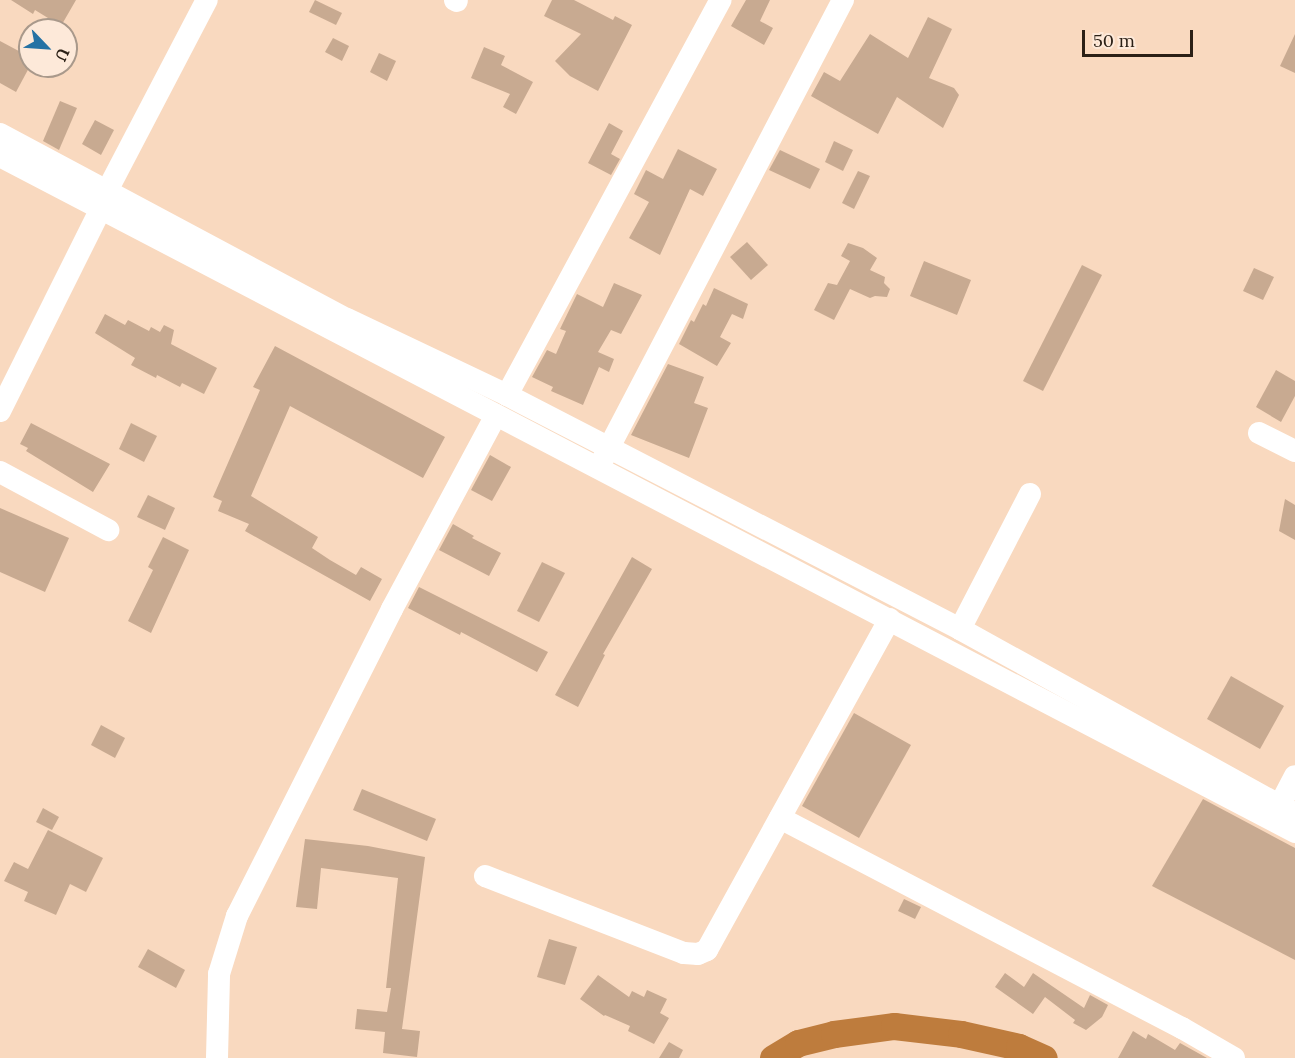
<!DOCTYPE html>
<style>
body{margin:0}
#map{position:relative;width:1295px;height:1058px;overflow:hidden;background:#f9d9bf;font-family:Lora,serif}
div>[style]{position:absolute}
.river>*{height:27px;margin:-13.5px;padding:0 13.5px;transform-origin:13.5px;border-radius:13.5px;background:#be7c3d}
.building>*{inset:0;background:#c8aa91}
.minor>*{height:22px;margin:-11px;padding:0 11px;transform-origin:11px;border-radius:11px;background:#fff}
span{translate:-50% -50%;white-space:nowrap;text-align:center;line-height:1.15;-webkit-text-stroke:5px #fde9d9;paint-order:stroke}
.north{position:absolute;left:18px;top:18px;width:60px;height:60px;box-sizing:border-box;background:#fde9d9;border:2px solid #a9998b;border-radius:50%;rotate:115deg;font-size:16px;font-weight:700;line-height:24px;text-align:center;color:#2b2016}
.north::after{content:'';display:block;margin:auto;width:21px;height:27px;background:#2572a4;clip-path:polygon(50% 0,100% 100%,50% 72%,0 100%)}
.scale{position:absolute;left:1082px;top:30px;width:111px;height:27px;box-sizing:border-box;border:3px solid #2b2016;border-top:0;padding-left:8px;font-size:18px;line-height:21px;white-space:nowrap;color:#2b2016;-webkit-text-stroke:4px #fde9d9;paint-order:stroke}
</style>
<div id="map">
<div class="river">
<i style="left:773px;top:1058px;width:29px;rotate:-31deg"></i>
<i style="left:798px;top:1043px;width:37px;rotate:-14deg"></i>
<i style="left:834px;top:1034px;width:61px;rotate:-7.6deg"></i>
<i style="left:894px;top:1026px;width:67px;rotate:6.8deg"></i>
<i style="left:961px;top:1034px;width:59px;rotate:12.6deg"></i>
<i style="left:1019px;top:1047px;width:27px;rotate:24deg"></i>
</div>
<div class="building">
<i style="clip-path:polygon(11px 0,76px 0,61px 26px,35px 10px,33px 14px)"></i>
<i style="clip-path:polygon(315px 0,342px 13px,336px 25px,309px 12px)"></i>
<i style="clip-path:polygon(552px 0,574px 0,613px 20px,615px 16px,632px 25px,598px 91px,570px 76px,555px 61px,581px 34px,544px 16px)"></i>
<i style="clip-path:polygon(746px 0,770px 0,760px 21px,773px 28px,764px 45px,731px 26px)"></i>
<i style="clip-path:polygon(928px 17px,952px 29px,929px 78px,954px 88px,959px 95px,943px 128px,897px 97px,878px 134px,811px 96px,824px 72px,840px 81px,870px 34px,908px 58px)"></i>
<i style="clip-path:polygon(1295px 34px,1295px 73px,1280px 66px)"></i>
<i style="clip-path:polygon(333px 38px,349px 46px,342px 61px,325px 52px)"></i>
<i style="clip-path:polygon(0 41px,30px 57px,30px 66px,16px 92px,0 83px)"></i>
<i style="clip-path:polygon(484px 47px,505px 56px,501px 65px,533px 82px,516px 114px,503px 107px,510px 94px,471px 78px)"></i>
<i style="clip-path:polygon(379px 53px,396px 61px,387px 81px,370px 72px)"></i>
<i style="clip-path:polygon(60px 101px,77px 108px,59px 150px,43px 141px)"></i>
<i style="clip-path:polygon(95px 120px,114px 130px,101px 155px,82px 144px)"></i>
<i style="clip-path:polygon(609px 123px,623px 131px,611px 154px,620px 159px,611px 175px,588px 163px)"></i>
<i style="clip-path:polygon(834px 141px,853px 150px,843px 171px,825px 162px)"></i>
<i style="clip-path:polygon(678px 149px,717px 169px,703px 196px,690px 189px,660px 255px,629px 238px,649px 202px,634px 194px,646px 170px,663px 179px)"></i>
<i style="clip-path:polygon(780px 150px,820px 169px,810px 189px,769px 170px)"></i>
<i style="clip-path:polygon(858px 171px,870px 176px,854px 209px,842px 203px)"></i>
<i style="clip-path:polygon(747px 242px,768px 265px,751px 280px,730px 257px)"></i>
<i style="clip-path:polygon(848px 243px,863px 248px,877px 258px,870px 270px,885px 277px,884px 283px,890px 289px,887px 297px,875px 296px,870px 298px,850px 289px,834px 320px,814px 310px,828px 283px,837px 285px,850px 261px,841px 256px)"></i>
<i style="clip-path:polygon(924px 261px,971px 280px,957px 315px,910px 296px)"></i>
<i style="clip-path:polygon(1082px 265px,1102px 275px,1043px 391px,1023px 381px)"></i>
<i style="clip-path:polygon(1254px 268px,1274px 277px,1263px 300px,1243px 291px)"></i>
<i style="clip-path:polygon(614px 283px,642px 295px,621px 334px,611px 330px,598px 352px,614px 359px,609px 372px,599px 367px,583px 405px,551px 391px,553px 387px,532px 377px,547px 350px,556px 354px,566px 331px,560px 329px,577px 294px,603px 307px)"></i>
<i style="clip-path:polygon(714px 288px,748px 304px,743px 319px,732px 314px,720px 337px,731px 343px,717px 366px,679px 344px,691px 320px,694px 322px,703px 304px,706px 306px)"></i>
<i style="clip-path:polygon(105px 314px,125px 325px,128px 320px,149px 331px,151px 327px,160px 332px,164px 325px,174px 330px,171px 344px,217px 368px,204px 394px,182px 383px,180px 387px,157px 375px,156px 378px,131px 365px,135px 358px,95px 333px)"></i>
<i style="clip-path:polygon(275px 346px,445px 437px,423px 478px,290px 406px,251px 496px,318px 537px,312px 548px,330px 560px,356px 575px,361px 567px,382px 579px,370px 601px,245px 531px,249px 524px,218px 511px,222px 501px,213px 497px,260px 390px,253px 387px)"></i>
<i style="clip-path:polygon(668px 364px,704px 377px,694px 403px,708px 408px,689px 458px,631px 435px)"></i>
<i style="clip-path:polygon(1276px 370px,1295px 381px,1295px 396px,1281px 422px,1256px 407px)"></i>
<i style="clip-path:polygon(31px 423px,110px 464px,93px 492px,26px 451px,28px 448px,20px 444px)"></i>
<i style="clip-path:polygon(131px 423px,157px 436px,144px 462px,119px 449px)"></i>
<i style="clip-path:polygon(490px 455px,511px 467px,492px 501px,471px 490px)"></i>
<i style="clip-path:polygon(148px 495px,175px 508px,165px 530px,137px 517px)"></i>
<i style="clip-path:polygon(1285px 499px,1295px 505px,1295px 540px,1279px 531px)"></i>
<i style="clip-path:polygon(0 508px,69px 538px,45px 592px,0 572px)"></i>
<i style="clip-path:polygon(453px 524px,474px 536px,472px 538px,501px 553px,489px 576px,439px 550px)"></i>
<i style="clip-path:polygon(163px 537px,189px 550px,151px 633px,128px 621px,153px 570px,148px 567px)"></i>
<i style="clip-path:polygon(632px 557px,652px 569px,603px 654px,605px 655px,578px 707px,555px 695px)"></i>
<i style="clip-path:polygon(542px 562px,565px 573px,539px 622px,517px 611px)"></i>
<i style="clip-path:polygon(419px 587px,548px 652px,537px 672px,461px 632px,460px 635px,408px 608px)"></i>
<i style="clip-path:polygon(1231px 676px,1284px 706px,1260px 749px,1207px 719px)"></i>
<i style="clip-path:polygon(854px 713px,911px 745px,859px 838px,802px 806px)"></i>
<i style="clip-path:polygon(101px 725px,125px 738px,115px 758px,91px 745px)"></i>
<i style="clip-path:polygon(362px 789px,436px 819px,427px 841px,353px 810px)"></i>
<i style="clip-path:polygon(1203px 799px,1295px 848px,1295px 960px,1152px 886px)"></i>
<i style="clip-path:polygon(43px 808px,59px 817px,52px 830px,36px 822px)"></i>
<i style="clip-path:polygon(48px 830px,103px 858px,86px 892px,70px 884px,56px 915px,24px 901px,28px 892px,4px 881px,14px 862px,28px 869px)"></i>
<i style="clip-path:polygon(305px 839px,368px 846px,425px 857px,402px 1029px,420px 1031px,417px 1057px,383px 1053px,385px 1032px,355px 1029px,357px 1009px,387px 1012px,391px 988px,386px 988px,398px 878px,321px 868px,317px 909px,296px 907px)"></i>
<i style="clip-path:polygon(904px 899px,921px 907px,915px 919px,898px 911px)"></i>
<i style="clip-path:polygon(549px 939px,577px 947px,565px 985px,537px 977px)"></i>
<i style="clip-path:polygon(148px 949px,185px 970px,176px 988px,138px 967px)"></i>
<i style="clip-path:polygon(1005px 973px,1024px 987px,1033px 973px,1084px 1008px,1090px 995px,1108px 1005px,1102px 1017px,1086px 1030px,1073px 1023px,1075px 1020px,1045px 997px,1033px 1014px,995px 987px)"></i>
<i style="clip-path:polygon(598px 975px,629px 997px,632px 991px,644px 997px,647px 990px,667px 999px,660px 1013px,669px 1018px,654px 1044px,628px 1031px,630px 1026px,605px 1015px,604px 1016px,580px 999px)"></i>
<i style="clip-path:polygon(1133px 1031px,1146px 1039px,1148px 1034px,1175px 1050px,1180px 1043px,1207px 1058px,1118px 1058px)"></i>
<i style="clip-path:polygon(669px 1042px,683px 1050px,679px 1058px,659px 1058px)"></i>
</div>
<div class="minor">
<i style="left:455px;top:0;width:2px;rotate:27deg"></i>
<i style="left:0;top:134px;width:393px;rotate:28.1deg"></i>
<i style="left:347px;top:319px;width:177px;rotate:25.4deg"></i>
<i style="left:507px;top:395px;width:510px;rotate:27.32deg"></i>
<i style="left:960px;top:629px;width:383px;rotate:28.9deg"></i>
<i style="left:0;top:156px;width:1461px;rotate:27.56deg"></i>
<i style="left:108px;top:189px;width:213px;rotate:-62.4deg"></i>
<i style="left:507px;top:395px;width:449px;rotate:-61.6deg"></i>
<i style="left:0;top:411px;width:227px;rotate:-63.5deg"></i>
<i style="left:1259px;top:433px;width:40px;rotate:26.6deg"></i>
<i style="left:603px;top:459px;width:518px;rotate:-62.4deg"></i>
<i style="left:0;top:472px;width:123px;rotate:28.2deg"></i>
<i style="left:960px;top:629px;width:152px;rotate:-62.6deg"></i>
<i style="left:780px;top:818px;width:454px;rotate:27.6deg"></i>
<i style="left:1182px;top:1028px;width:60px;rotate:30deg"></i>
<i style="left:1273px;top:818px;width:47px;rotate:-62.4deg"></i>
<i style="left:485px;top:876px;width:213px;rotate:21.2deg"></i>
<i style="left:684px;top:953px;width:14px;rotate:4deg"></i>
<i style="left:698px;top:954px;width:10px;rotate:-24deg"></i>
<i style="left:707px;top:950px;width:378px;rotate:-61.1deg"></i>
<i style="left:217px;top:1058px;width:84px;rotate:-88.6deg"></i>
<i style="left:219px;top:974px;width:61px;rotate:-72.8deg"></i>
<i style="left:237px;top:916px;width:344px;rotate:-63.2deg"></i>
<i style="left:392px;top:609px;width:220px;rotate:-61.8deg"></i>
</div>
<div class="north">U</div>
<div class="scale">50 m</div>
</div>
